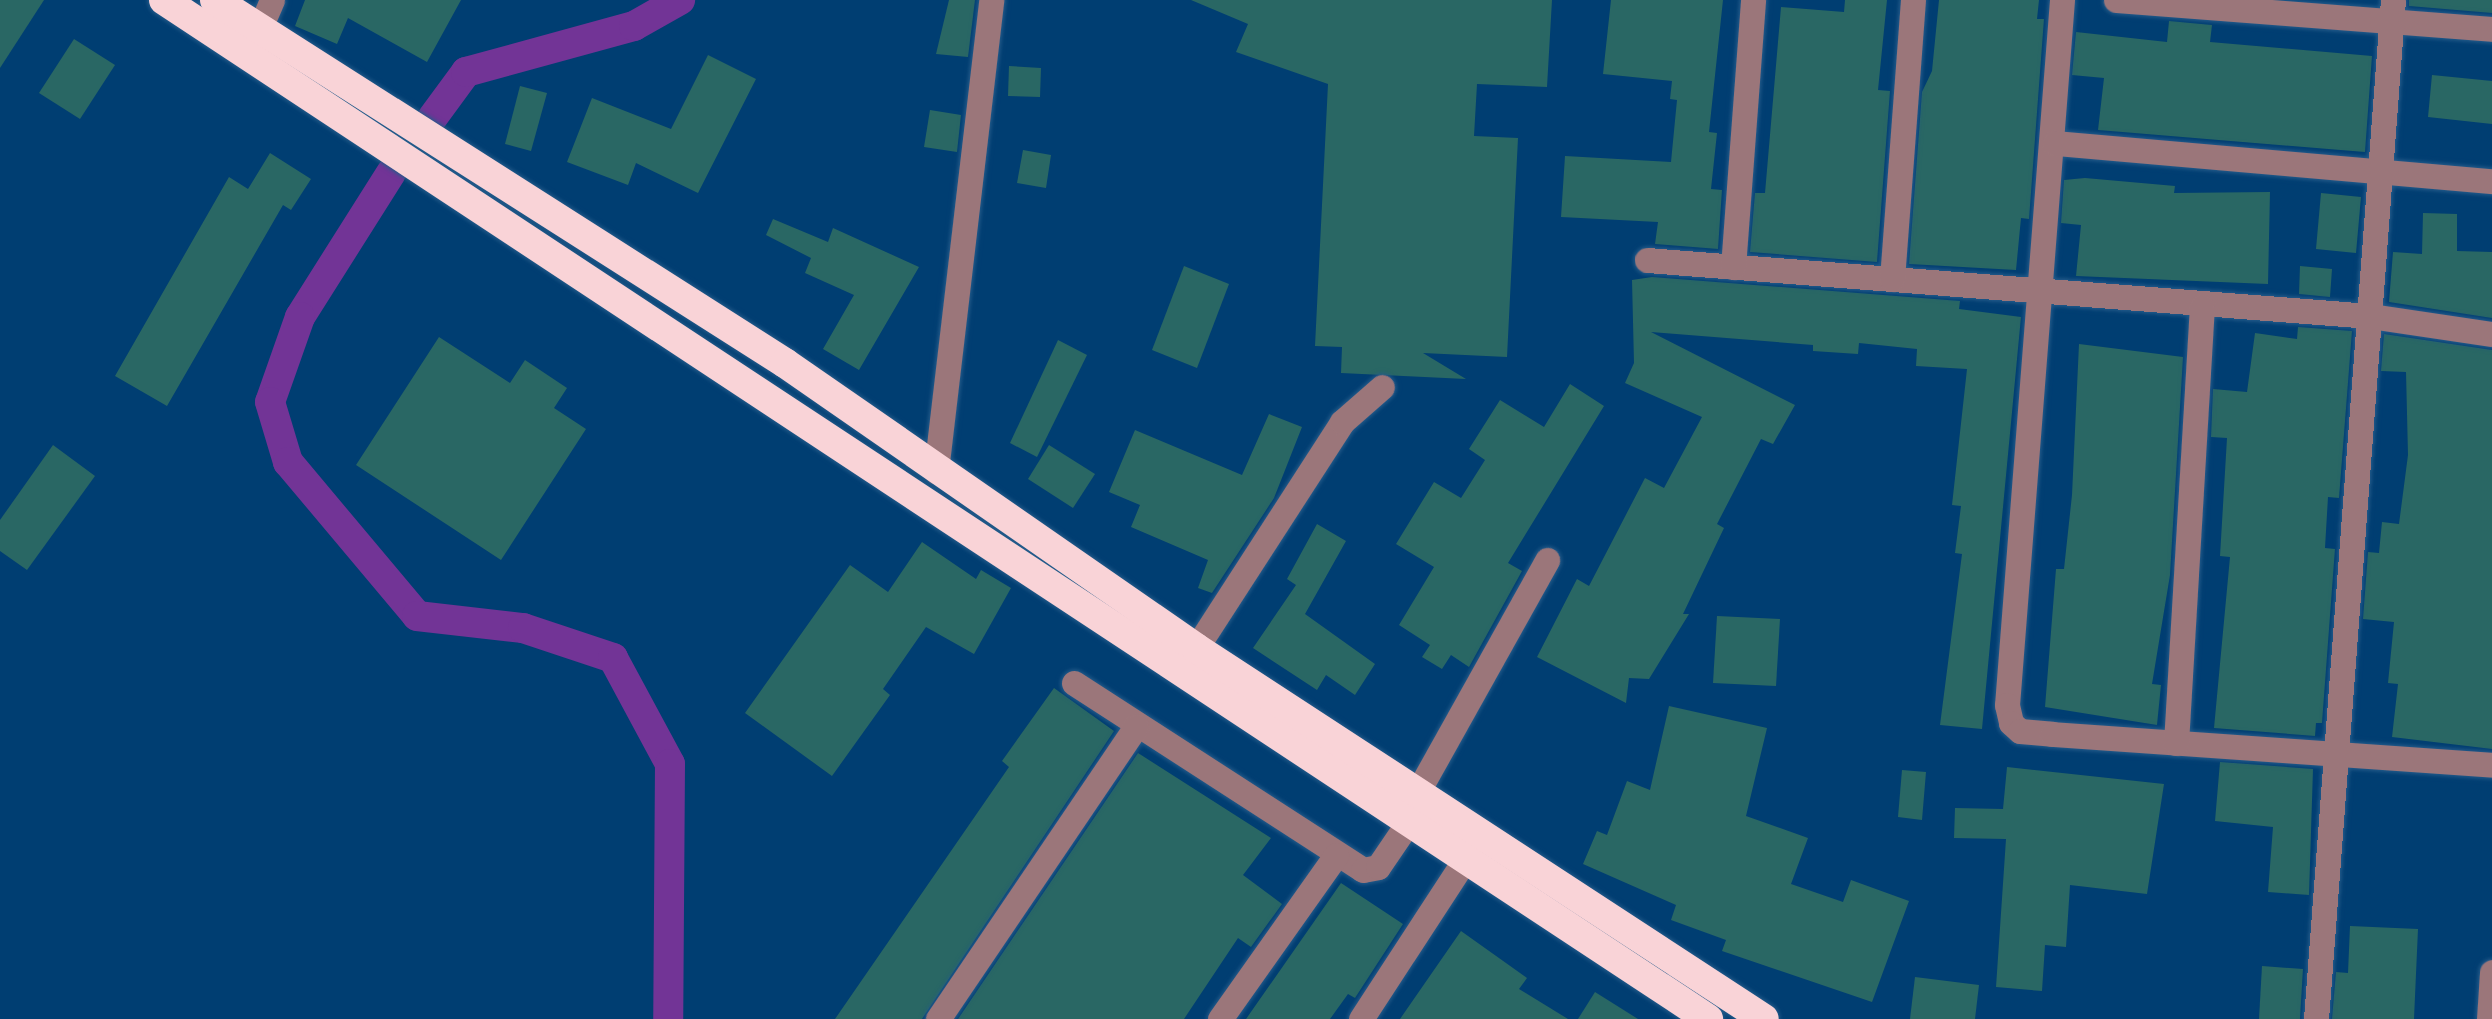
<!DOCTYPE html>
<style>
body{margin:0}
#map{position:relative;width:2492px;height:1019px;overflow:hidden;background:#003e72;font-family:"Exo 2",sans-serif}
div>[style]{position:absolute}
.canal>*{height:30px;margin:-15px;padding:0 15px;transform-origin:15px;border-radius:15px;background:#723496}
.building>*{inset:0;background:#296764}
.roads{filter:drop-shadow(0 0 2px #245b8a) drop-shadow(0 0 2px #245b8a)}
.minor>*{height:25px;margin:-12.5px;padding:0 12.5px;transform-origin:12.5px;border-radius:12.5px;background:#9b767a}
.highway>*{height:30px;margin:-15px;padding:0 15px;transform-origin:15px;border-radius:15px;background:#f9d3d7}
span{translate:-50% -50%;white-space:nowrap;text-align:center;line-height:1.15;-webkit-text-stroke:10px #003e72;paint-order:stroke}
</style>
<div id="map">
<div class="canal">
<i style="left:433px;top:117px;width:56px;rotate:-53.7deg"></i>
<i style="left:466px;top:72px;width:174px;rotate:-15.3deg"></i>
<i style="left:634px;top:26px;width:53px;rotate:-29.5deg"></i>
<i style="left:391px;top:173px;width:170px;rotate:122.3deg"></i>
<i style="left:300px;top:317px;width:90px;rotate:109.4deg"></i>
<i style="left:270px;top:402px;width:63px;rotate:73.3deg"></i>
<i style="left:288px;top:462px;width:201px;rotate:50deg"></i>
<i style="left:417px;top:616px;width:107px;rotate:6.5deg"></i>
<i style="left:523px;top:628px;width:95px;rotate:18.4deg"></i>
<i style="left:613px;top:658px;width:120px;rotate:61.7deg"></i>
<i style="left:670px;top:764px;width:255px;rotate:90.4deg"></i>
</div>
<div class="building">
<i style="clip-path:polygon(0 0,44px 0,0 68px)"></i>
<i style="clip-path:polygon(305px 0,461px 0,427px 62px,348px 18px,337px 44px,295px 26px)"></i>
<i style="clip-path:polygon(949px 0,975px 0,968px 57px,936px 54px)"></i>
<i style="clip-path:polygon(1191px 0,1552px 0,1547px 87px,1477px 84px,1474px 136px,1518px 138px,1507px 357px,1423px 353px,1466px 379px,1341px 373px,1342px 347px,1315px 346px,1328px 84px,1236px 52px,1248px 24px)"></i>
<i style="clip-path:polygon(1611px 0,1723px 0,1709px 132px,1717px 133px,1711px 189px,1722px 190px,1718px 249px,1655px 244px,1658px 222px,1561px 217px,1565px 156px,1671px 162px,1677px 100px,1670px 99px,1672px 81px,1603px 74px)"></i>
<i style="clip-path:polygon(1845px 0,1887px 0,1878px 90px,1890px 91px,1877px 262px,1750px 252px,1755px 193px,1765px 193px,1781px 7px,1844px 12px)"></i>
<i style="clip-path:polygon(1939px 0,2039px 0,2037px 19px,2044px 19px,2029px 219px,2021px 218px,2016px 270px,1909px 264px,1922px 92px,1932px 71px)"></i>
<i style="clip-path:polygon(2409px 0,2492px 0,2492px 13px,2409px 6px)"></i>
<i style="clip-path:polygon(2169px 21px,2212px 25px,2210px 42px,2372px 56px,2365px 152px,2098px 130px,2104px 78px,2072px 75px,2076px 32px,2167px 42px)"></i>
<i style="clip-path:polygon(74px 39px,115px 65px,80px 119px,39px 93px)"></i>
<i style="clip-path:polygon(708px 55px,756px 79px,698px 193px,636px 163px,628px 185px,567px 162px,592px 98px,671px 129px)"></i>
<i style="clip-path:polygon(1009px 66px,1041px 68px,1040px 97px,1008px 96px)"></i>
<i style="clip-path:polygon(2432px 75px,2492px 81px,2492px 124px,2428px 117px)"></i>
<i style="clip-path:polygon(520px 86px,547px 93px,531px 151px,505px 144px)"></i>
<i style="clip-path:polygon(930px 110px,961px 115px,957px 152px,924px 147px)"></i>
<i style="clip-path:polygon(1023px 150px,1051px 155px,1046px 188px,1017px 183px)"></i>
<i style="clip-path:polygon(270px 153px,311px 179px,291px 210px,283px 205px,167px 406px,115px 376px,229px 177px,248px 189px)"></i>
<i style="clip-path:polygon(2085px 178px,2175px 186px,2174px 193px,2270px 192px,2268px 284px,2076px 276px,2081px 225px,2061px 223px,2064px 180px)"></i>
<i style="clip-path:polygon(2321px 193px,2361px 197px,2356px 253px,2316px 249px)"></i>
<i style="clip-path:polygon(2423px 213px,2457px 214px,2457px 251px,2492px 252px,2492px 318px,2389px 302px,2393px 252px,2422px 254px)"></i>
<i style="clip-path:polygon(773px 219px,828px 242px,833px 228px,919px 267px,859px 370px,823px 349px,854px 295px,805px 273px,811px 258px,766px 235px)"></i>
<i style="clip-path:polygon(1184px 266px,1229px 284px,1197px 368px,1152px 350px)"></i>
<i style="clip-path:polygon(2300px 266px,2332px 269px,2330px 297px,2299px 294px)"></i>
<i style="clip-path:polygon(1652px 277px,1960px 301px,1959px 309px,2021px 317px,1982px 729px,1940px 725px,1962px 554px,1955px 553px,1961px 506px,1952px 505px,1967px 369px,1916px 366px,1917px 349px,1859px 343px,1858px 354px,1813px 351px,1813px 345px,1651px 332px,1795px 405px,1773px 444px,1761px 439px,1717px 524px,1724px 528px,1683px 614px,1689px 614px,1649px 679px,1629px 678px,1626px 703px,1537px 657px,1577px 579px,1589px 586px,1645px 478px,1664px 488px,1702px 417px,1625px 383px,1634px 363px,1632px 280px)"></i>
<i style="clip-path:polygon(2298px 327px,2352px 331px,2339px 498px,2328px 497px,2325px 548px,2335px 549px,2322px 723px,2316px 723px,2315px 736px,2214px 728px,2230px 557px,2220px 556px,2227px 438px,2211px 437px,2213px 389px,2247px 392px,2255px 333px,2297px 339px)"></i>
<i style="clip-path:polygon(2384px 334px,2492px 350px,2492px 749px,2392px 737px,2398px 684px,2388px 683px,2394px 622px,2363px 619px,2368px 552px,2379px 553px,2382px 522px,2399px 524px,2408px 455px,2406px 372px,2381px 371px)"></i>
<i style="clip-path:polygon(439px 337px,510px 383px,525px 360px,567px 388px,554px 408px,586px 429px,501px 560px,356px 465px)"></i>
<i style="clip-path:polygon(1058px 340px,1087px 355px,1037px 457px,1010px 443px)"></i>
<i style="clip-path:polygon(2079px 344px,2183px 357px,2170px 575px,2152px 684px,2161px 685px,2157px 725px,2045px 707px,2056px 569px,2064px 569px,2072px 495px)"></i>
<i style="clip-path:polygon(1570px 384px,1604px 406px,1508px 563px,1522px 571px,1469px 667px,1451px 655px,1442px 669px,1422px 657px,1430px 645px,1399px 625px,1434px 567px,1396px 544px,1434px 482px,1461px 498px,1485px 460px,1469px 449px,1500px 400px,1544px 427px)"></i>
<i style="clip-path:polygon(1269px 414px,1302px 427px,1274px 498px,1212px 593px,1198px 588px,1208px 560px,1131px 527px,1140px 505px,1109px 492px,1135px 430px,1242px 475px)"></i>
<i style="clip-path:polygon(53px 445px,95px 476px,27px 570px,0 551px,0 520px)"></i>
<i style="clip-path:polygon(1049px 445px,1095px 474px,1073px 508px,1028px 479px)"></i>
<i style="clip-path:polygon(1317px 524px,1346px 541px,1305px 614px,1375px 664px,1355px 695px,1326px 675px,1317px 690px,1253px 648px,1296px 585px,1287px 579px)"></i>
<i style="clip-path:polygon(922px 542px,976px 579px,981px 570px,1011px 588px,974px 654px,926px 627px,883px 689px,890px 695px,832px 776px,745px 713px,850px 565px,888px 592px)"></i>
<i style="clip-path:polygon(1717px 616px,1780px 619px,1776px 686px,1713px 683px)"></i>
<i style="clip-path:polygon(1054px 688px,1114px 731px,922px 1019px,835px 1019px,1009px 767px,1002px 761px)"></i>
<i style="clip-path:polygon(1669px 706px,1767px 728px,1746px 816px,1808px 838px,1791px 884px,1843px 902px,1851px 880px,1909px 901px,1872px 1002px,1722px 951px,1726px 940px,1671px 920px,1676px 905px,1583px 864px,1597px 831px,1607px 835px,1627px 781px,1650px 790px)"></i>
<i style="clip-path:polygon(1138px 753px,1271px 838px,1243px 875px,1282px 904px,1251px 947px,1238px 938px,1184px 1019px,958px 1019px)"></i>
<i style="clip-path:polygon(2220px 762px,2313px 769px,2309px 895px,2268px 892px,2273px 827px,2215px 821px)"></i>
<i style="clip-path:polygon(2007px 767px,2164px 784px,2147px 894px,2070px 885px,2066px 947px,2045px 945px,2042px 991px,1996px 987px,2006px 839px,1954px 838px,1955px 808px,2003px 809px)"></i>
<i style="clip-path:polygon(1902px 770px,1926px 772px,1922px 820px,1898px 817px)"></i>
<i style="clip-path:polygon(1341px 883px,1403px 924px,1355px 998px,1348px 994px,1330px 1019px,1246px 1019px)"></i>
<i style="clip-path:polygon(2350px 926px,2418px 929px,2414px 1019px,2332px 1019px,2336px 972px,2348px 973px)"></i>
<i style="clip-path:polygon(1461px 931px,1527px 978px,1519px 989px,1568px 1019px,1400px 1019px)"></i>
<i style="clip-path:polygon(2262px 966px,2303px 969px,2300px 1019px,2259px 1019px)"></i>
<i style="clip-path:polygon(1915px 977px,1979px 985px,1975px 1019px,1910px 1019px)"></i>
<i style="clip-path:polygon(1595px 992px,1638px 1019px,1578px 1019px)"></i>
</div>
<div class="roads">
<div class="minor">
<i style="left:2062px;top:0;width:707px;rotate:94.46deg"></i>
<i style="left:2007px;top:705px;width:18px;rotate:77deg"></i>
<i style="left:2011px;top:723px;width:12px;rotate:42deg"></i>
<i style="left:2020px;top:731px;width:32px;rotate:5deg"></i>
<i style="left:2052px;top:734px;width:441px;rotate:4deg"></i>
<i style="left:2116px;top:0;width:377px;rotate:4.4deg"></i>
<i style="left:252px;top:46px;width:50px;rotate:-66.5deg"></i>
<i style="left:2055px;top:143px;width:439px;rotate:5deg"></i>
<i style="left:1647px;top:260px;width:725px;rotate:4.43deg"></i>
<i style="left:2370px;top:316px;width:123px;rotate:8.4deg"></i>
<i style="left:1733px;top:267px;width:268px;rotate:-85.7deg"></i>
<i style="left:1892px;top:279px;width:280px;rotate:-85.7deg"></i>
<i style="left:936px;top:471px;width:474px;rotate:-83.3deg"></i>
<i style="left:1196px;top:648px;width:269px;rotate:-57.1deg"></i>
<i style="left:1342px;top:422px;width:53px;rotate:-41.2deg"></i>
<i style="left:1074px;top:683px;width:344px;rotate:32.9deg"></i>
<i style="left:1363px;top:870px;width:15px;rotate:-11deg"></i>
<i style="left:1378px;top:867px;width:57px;rotate:-55.8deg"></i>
<i style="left:2176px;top:743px;width:437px;rotate:-86.6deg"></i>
<i style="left:1417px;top:793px;width:267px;rotate:-60.8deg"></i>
<i style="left:938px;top:1019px;width:353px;rotate:-55.9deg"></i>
<i style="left:1220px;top:1019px;width:201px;rotate:-54.7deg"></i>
<i style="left:1361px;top:1019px;width:196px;rotate:-56.9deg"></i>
<i style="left:2316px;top:1019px;width:1022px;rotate:-85.68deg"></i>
<i style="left:2489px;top:1019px;width:47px;rotate:-86.3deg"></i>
</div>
<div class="highway">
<i style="left:164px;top:0;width:1850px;rotate:33.42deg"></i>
<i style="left:215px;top:0;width:676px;rotate:32.49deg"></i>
<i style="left:785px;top:363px;width:500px;rotate:34.74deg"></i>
<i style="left:1196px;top:648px;width:678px;rotate:33.15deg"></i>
</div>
</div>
</div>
